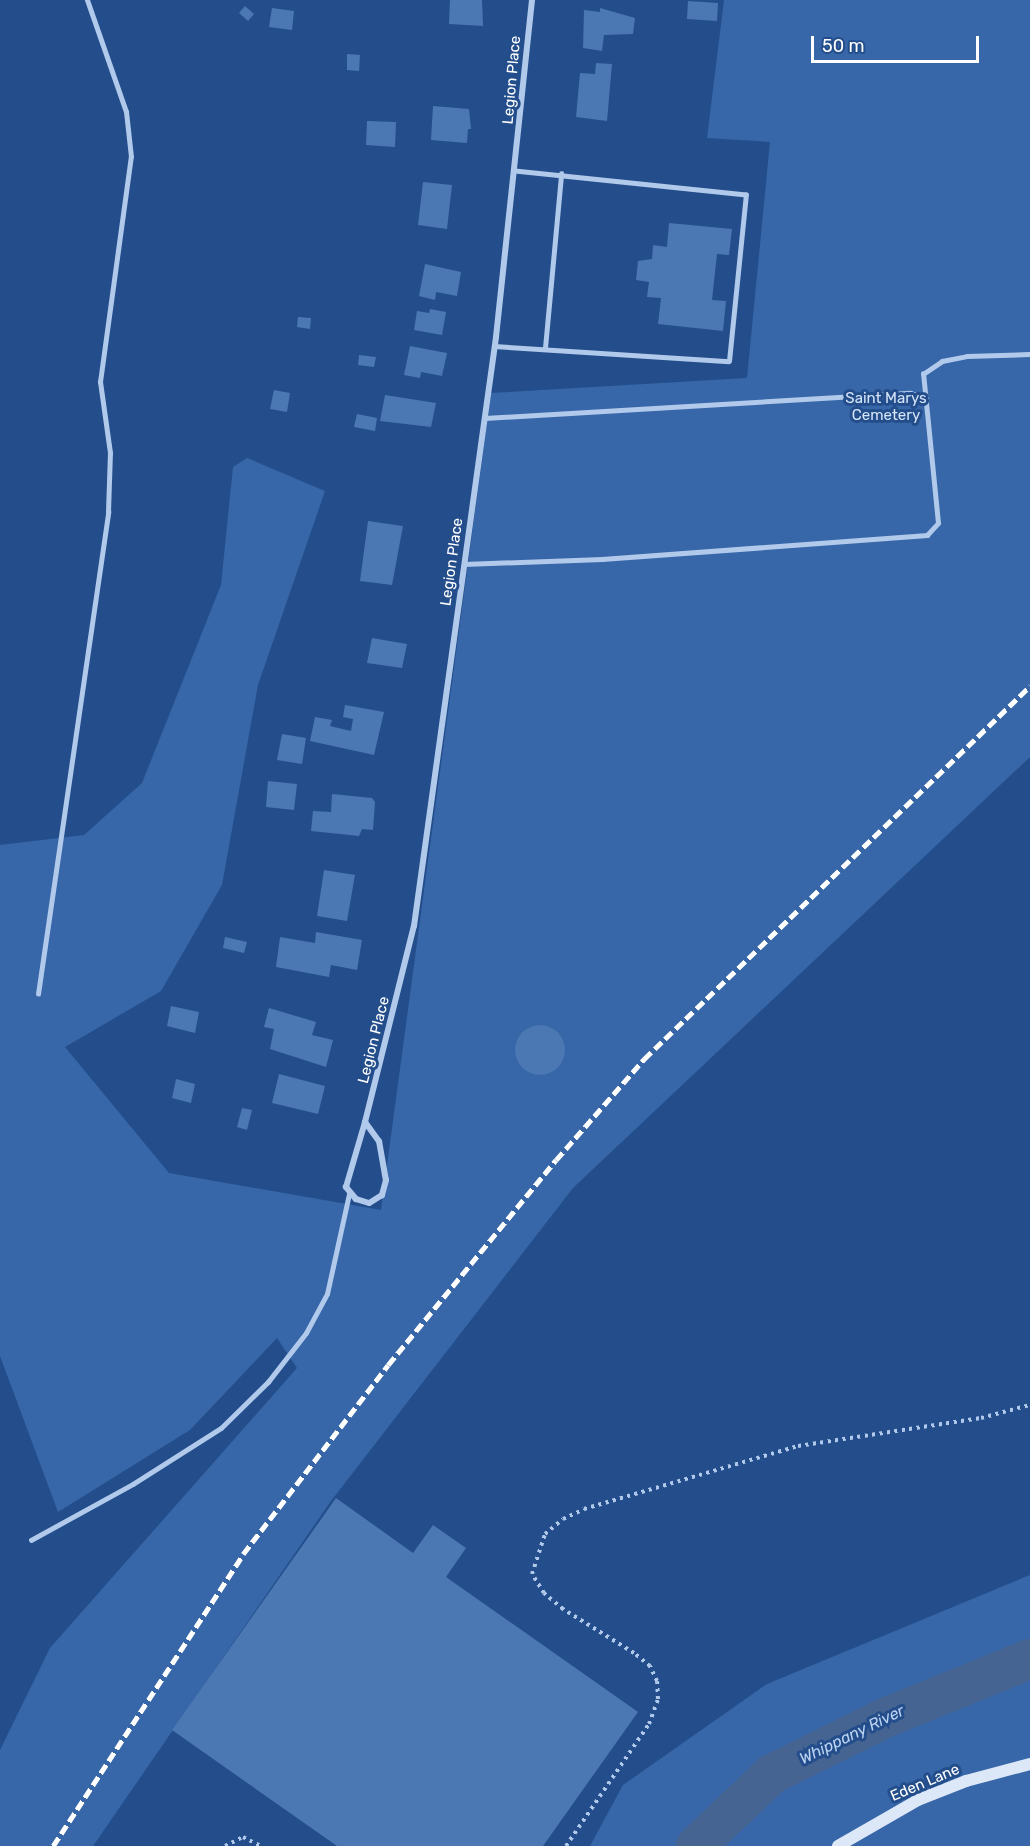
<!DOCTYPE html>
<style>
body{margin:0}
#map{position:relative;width:1030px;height:1846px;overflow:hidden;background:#234e8b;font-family:Rubik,sans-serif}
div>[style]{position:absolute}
.green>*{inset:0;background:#3767a8}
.river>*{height:40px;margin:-20px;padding:0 20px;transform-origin:20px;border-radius:20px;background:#466491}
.building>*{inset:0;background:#4b77b2}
.round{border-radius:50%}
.path>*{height:4px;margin-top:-2px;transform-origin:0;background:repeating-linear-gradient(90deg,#b1c9eb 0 3px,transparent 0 7.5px)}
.lane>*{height:4.5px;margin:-2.25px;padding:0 2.25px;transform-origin:2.25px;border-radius:2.25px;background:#b1c9eb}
.street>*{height:6px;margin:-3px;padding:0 3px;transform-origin:3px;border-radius:3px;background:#b1c9eb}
.secondary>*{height:12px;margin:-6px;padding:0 6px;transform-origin:6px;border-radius:6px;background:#dce7f8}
.rail>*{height:4.5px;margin-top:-2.25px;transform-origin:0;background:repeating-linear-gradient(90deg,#fff 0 10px,transparent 0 14.5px)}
span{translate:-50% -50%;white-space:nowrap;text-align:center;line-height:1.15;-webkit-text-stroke:6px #234e8b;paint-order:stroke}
.street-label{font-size:15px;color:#fff}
.park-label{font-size:15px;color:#d5e4f8}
.water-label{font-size:16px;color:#bcd3f2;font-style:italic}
.scale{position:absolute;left:811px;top:36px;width:168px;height:27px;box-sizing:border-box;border:3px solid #fff;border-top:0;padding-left:8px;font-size:18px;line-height:21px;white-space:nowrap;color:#fff;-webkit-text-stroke:4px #234e8b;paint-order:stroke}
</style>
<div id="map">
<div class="green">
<i style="clip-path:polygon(724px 0,1030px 0,1030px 757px,573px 1188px,331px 1501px,93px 1846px,0 1846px,0 1750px,50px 1648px,297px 1368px,277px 1338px,190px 1430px,58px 1512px,0 1356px,0 845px,84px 835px,142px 783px,221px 585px,233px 467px,247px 458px,325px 491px,258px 685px,222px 885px,161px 991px,65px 1047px,169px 1173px,381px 1210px,491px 393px,747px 378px,770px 142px,707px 138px)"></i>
<i style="clip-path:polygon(1030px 1575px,1030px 1846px,590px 1846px,623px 1785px,767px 1684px)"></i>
</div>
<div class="river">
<i style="left:696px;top:1846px;width:105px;rotate:-43.5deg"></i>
<i style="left:772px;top:1774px;width:128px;rotate:-26.4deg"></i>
<i style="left:887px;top:1717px;width:154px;rotate:-22.1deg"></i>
</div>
<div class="building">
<i style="clip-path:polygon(450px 0,482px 0,483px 26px,449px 24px)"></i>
<i style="clip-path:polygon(688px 1px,718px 3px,717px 21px,687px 19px)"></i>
<i style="clip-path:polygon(245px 6px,254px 14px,248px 21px,239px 13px)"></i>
<i style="clip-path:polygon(272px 8px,294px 11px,292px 30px,269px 27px)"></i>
<i style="clip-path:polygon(600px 8px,635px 18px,633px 34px,604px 35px,602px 51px,583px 48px,584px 10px,600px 12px)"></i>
<i style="clip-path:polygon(347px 54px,360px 55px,359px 71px,347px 70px)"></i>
<i style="clip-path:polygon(596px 63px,612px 64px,607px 121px,576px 117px,580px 73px,595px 74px)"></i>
<i style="clip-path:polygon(433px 106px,469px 109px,471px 129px,468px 129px,467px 143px,431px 140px)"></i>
<i style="clip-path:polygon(367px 121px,396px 122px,395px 147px,366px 145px)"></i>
<i style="clip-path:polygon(423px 182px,452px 185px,447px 229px,418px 225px)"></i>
<i style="clip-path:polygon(669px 223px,732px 229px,729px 255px,717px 254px,712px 300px,726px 301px,723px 331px,658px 324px,661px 298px,647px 297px,649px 282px,636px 280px,638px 261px,652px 259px,653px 245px,667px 247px)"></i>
<i style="clip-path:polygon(425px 264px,461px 272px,457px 296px,436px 292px,435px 300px,419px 296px)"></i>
<i style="clip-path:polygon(430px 309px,446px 312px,442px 335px,414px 330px,417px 311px,429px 313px)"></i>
<i style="clip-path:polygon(298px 317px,311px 318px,310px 329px,297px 327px)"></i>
<i style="clip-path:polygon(410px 346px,447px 353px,442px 376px,421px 372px,420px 378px,404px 375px)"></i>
<i style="clip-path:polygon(359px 355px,376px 357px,374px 367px,358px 365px)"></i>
<i style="clip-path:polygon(274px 390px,290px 393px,287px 412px,270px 409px)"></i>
<i style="clip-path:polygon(385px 395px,436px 403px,431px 427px,380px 421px)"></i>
<i style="clip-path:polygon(357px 414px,377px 418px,375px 431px,354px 427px)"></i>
<i style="clip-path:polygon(368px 521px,403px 526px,392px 585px,360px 581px)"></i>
<i style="clip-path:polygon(372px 638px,407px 644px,402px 668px,367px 663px)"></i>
<i style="clip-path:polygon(345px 705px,384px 712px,374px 755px,310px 741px,315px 717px,332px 720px,330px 726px,351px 731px,353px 719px,343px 717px)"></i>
<i style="clip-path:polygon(282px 734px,306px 738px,302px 764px,277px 760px)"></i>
<i style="clip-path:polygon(268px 781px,297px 784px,294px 810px,266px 807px)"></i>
<i style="clip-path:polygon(332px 794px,372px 798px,375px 802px,373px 830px,362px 829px,359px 836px,311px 831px,313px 811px,331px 812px)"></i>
<i style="clip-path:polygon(324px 870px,355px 875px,347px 921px,317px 916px)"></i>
<i style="clip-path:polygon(316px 932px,362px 940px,357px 970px,331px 965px,329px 977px,276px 967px,280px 937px,315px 943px)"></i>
<i style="clip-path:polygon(225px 937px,247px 942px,244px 953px,223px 948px)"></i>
<i style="clip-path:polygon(171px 1006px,199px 1012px,195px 1033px,167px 1026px)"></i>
<i style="clip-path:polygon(269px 1008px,316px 1022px,312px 1035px,333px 1040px,326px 1067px,270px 1049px,274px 1029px,264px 1027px)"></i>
<i class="round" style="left:515px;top:1025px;width:50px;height:50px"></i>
<i style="clip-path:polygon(279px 1074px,325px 1086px,318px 1114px,272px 1103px)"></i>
<i style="clip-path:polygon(176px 1079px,195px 1084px,191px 1103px,172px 1098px)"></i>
<i style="clip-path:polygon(242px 1108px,252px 1110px,247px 1130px,237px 1127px)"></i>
<i style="clip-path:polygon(336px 1498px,413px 1553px,433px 1525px,466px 1548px,446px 1577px,638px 1712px,543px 1846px,337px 1846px,172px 1730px)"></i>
</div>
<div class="path">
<i style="left:225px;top:1846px;width:20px;rotate:-27deg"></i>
<i style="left:243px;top:1837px;width:20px;rotate:27deg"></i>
<i style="left:566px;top:1846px;width:148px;rotate:-55.8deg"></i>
<i style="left:649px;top:1724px;width:27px;rotate:-70deg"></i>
<i style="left:658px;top:1699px;width:18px;rotate:-93deg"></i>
<i style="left:657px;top:1681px;width:17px;rotate:-115deg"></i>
<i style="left:650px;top:1666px;width:21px;rotate:-141deg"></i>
<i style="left:634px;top:1653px;width:84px;rotate:-148.2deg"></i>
<i style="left:563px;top:1609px;width:25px;rotate:-140deg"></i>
<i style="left:544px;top:1593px;width:22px;rotate:-122deg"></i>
<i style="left:532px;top:1574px;width:42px;rotate:-72deg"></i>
<i style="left:545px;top:1534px;width:23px;rotate:-40deg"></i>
<i style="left:563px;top:1519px;width:23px;rotate:-25deg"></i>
<i style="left:584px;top:1509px;width:223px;rotate:-16.4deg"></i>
<i style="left:798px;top:1446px;width:185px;rotate:-8.7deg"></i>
<i style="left:981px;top:1418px;width:51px;rotate:-14.9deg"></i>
</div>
<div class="lane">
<i style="left:494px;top:346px;width:235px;rotate:3.7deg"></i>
<i style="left:729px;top:361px;width:167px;rotate:-84.2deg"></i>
<i style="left:746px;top:195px;width:232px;rotate:-174.1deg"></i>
<i style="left:545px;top:348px;width:175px;rotate:-84.7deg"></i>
<i style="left:485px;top:418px;width:426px;rotate:-3.4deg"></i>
<i style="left:910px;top:393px;width:17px;rotate:17deg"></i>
<i style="left:464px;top:564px;width:138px;rotate:-2.1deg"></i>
<i style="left:602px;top:559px;width:326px;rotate:-4.2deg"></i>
<i style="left:927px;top:535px;width:16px;rotate:-47deg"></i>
<i style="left:938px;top:523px;width:150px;rotate:-95.7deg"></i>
<i style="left:923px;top:374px;width:23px;rotate:-34deg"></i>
<i style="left:942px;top:361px;width:25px;rotate:-11deg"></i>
<i style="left:967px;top:356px;width:63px;rotate:-1.8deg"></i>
<i style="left:38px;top:994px;width:487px;rotate:-81.7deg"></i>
<i style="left:108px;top:512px;width:59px;rotate:-88.1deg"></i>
<i style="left:110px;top:453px;width:72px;rotate:-98deg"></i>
<i style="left:100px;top:382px;width:227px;rotate:-82.2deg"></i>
<i style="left:131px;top:157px;width:45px;rotate:-96.3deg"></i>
<i style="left:126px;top:112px;width:119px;rotate:-109.2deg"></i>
<i style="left:31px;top:1540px;width:116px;rotate:-28.8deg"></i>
<i style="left:133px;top:1484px;width:104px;rotate:-32.5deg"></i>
<i style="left:221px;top:1428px;width:66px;rotate:-44.4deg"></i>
<i style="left:268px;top:1382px;width:62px;rotate:-52.2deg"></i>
<i style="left:306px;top:1333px;width:44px;rotate:-61.7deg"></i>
<i style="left:327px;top:1294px;width:102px;rotate:-77.6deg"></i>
</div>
<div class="street">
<i style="left:365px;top:1122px;width:202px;rotate:-76deg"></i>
<i style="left:414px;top:926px;width:595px;rotate:-82.07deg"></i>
<i style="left:496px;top:337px;width:339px;rotate:-83.9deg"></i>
<i style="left:365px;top:1122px;width:24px;rotate:54deg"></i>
<i style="left:379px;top:1141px;width:40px;rotate:80deg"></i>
<i style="left:386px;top:1180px;width:16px;rotate:105deg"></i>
<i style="left:382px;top:1195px;width:15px;rotate:148deg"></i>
<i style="left:369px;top:1203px;width:14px;rotate:-163deg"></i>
<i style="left:356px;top:1199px;width:16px;rotate:-130deg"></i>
<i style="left:346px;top:1187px;width:68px;rotate:-73.7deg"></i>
</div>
<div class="secondary">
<i style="left:838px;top:1846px;width:92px;rotate:-29.9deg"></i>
<i style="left:918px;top:1800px;width:52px;rotate:-21.6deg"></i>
<i style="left:966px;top:1781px;width:66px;rotate:-14.9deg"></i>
</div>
<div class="rail">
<i style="left:53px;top:1846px;width:348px;rotate:-56.9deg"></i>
<i style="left:243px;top:1554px;width:238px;rotate:-52.5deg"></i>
<i style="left:388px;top:1365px;width:265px;rotate:-50.7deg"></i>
<i style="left:556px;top:1160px;width:134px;rotate:-48.9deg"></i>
<i style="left:644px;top:1059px;width:537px;rotate:-44.02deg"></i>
</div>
<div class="street-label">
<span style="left:512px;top:80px;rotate:-85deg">Legion Place</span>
<span style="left:452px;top:562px;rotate:-82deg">Legion Place</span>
<span style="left:374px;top:1040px;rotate:-76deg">Legion Place</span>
<span style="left:925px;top:1783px;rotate:-23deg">Eden Lane</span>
</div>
<div class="park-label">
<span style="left:886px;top:407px">Saint Marys<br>Cemetery</span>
</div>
<div class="water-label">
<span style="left:852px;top:1735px;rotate:-26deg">Whippany River</span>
</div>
<div class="scale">50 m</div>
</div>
